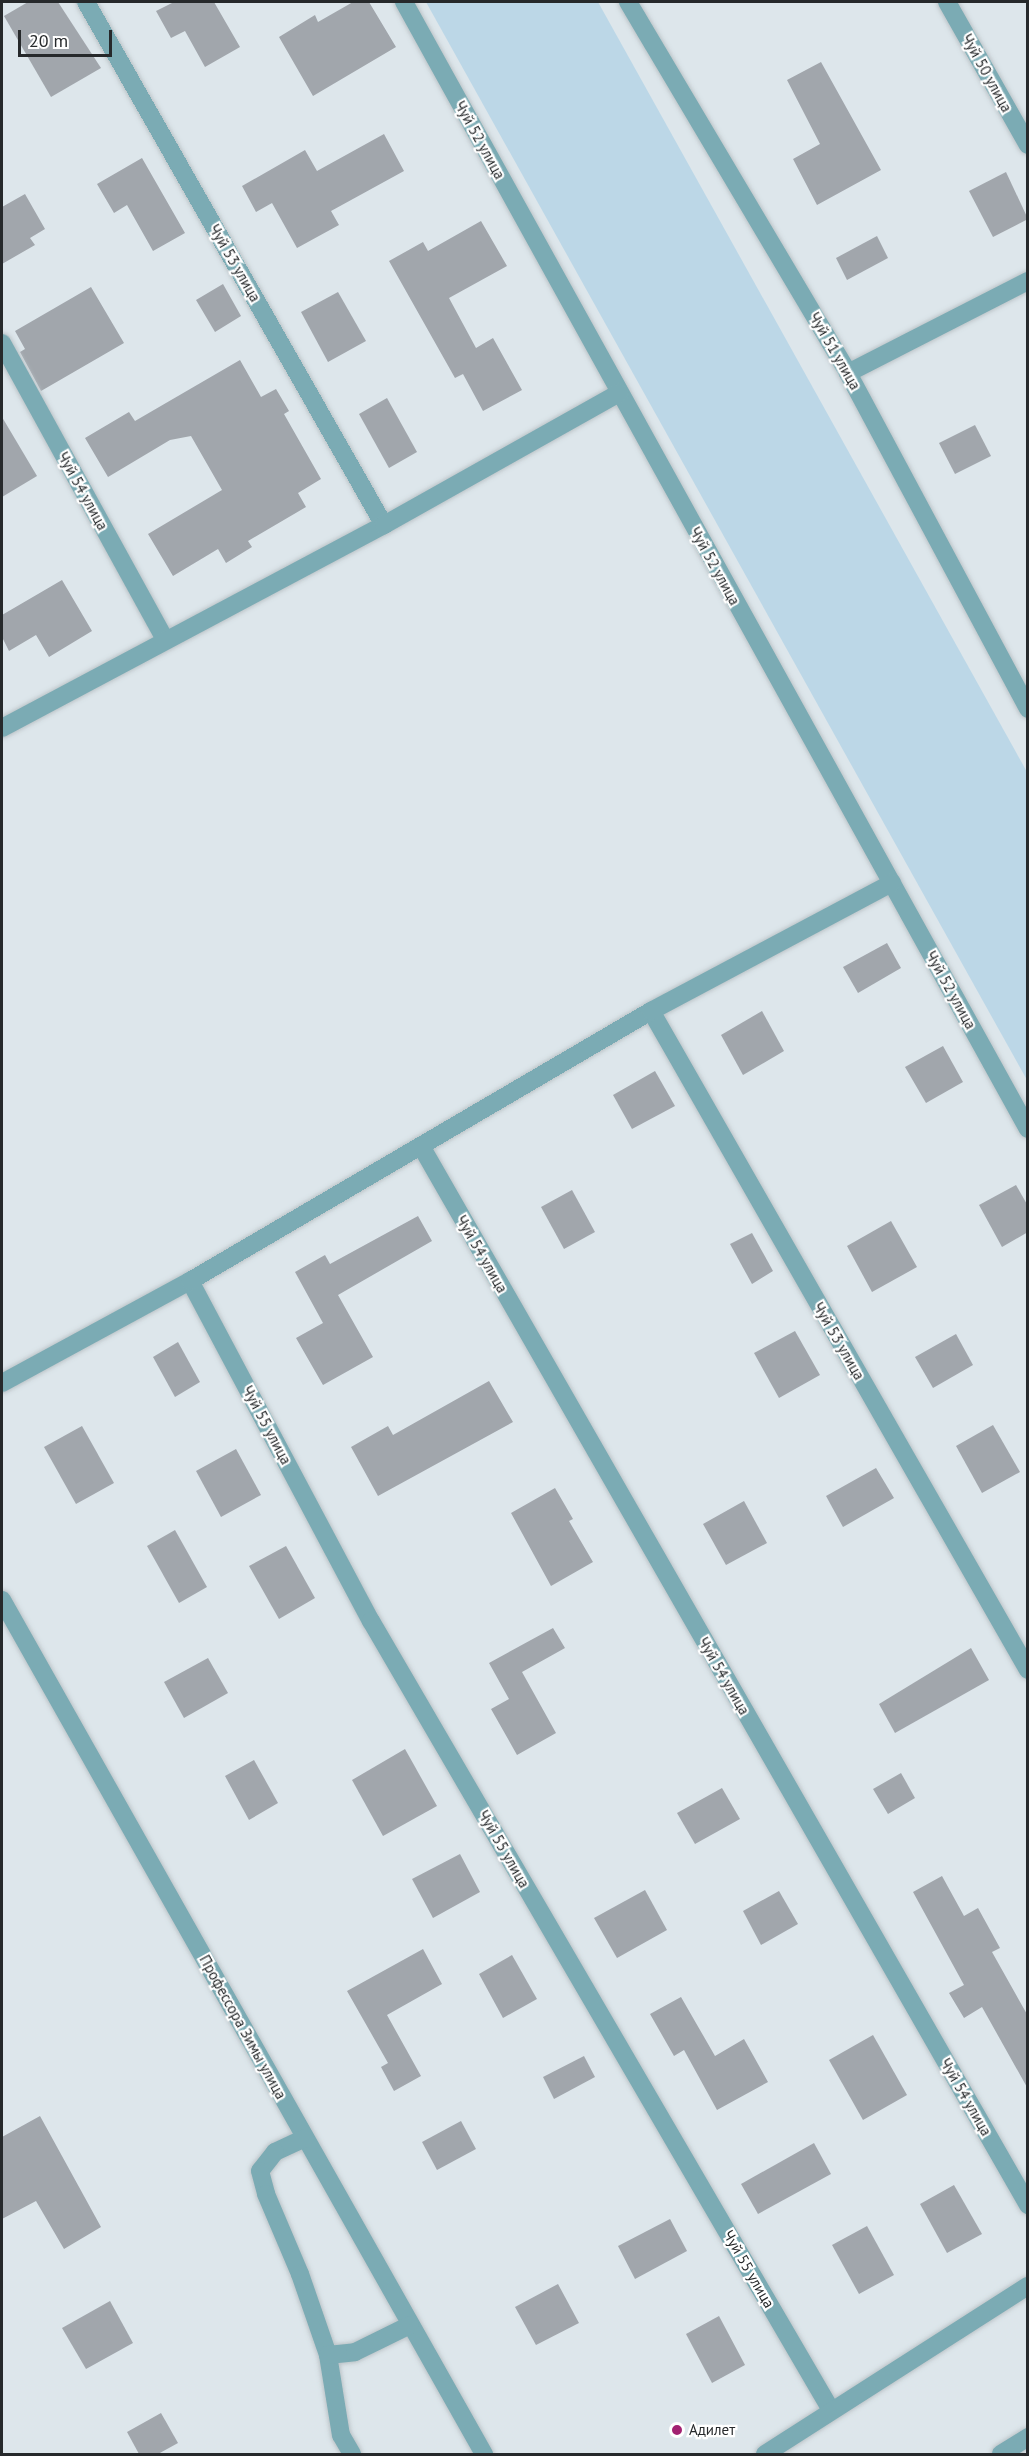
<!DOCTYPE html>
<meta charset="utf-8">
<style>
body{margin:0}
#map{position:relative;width:1029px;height:2456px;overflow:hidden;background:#dde6eb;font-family:"PT Sans",sans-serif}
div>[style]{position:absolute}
.green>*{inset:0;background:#bcd7e7}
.building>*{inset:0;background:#a1a6ac}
.roads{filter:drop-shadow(0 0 2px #bcc4c8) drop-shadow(0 0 2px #bcc4c8)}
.minor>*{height:18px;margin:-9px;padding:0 9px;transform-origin:9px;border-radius:9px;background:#7babb4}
.dots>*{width:16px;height:16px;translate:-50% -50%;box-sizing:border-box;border:3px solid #fff;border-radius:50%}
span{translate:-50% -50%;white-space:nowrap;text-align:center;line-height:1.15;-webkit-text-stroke:4.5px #fff;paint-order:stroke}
.street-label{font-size:15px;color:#26292b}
.poi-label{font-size:15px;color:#26292b}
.left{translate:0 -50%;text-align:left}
.frame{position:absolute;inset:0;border:3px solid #26292b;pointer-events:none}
.scale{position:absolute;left:18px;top:30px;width:94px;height:27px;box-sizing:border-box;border:3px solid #26292b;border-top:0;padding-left:8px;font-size:18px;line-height:21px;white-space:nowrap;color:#26292b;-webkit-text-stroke:4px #fff;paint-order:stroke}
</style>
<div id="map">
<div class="green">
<i style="clip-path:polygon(426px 2px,598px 2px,1027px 772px,1027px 1080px)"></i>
</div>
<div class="building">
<i style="clip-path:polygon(28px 2px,58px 2px,101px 68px,51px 97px,4px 16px)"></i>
<i style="clip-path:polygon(174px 2px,214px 2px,240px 47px,205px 67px,185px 31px,171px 38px,156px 11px)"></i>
<i style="clip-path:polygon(353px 2px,369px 2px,396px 47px,313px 96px,279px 37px,315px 15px,318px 22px)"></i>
<i style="clip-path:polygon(821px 62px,881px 170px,817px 205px,793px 159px,820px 144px,787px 80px)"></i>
<i style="clip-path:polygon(384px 134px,404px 171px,331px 211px,339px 225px,297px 248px,272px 203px,256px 212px,242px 186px,305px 150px,317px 171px)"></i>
<i style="clip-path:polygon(142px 158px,185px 233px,153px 251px,127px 205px,114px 213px,97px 184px)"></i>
<i style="clip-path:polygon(1006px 172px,1028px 219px,993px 237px,969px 191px)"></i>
<i style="clip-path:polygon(25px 194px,45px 229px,30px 238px,35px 245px,2px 264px,2px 207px)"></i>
<i style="clip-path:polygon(481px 221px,507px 266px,449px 298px,476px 348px,493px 338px,522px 390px,483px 411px,463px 374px,455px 378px,389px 261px,423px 242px,428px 251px)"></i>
<i style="clip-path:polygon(877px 236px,888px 258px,847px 280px,836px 258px)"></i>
<i style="clip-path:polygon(223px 284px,241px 316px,215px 332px,196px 300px)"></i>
<i style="clip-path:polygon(91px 287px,124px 343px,41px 391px,20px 352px,25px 349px,15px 331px)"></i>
<i style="clip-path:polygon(338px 292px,366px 341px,328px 362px,301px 312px)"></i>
<i style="clip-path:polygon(240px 360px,261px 397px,276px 389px,289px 411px,284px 414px,321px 479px,298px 493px,306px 507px,248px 541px,252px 547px,226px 563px,218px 549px,173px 576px,148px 534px,222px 490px,191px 436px,170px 440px,108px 477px,85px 438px,129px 412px,135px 421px)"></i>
<i style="clip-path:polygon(387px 398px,417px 452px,389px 468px,359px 414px)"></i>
<i style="clip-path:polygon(2px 417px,37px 476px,2px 497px)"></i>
<i style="clip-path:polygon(975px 425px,991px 456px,955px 474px,939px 443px)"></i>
<i style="clip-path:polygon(62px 580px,92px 631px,49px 657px,36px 635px,9px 651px,2px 637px,2px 615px)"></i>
<i style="clip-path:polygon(887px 943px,901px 968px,858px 993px,843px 967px)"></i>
<i style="clip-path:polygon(762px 1011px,784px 1051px,743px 1075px,721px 1035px)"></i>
<i style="clip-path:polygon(943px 1046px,963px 1082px,926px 1103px,905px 1067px)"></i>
<i style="clip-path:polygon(655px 1071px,675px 1106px,632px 1129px,613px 1095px)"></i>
<i style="clip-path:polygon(1016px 1185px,1028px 1206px,1028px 1232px,1002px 1247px,979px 1205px)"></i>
<i style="clip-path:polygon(572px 1190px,595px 1232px,564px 1249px,541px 1207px)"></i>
<i style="clip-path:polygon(418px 1216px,432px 1241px,338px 1295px,373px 1357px,323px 1385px,296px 1338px,323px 1323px,295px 1272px,325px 1255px,330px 1264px)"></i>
<i style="clip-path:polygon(891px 1221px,917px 1267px,872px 1292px,847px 1246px)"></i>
<i style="clip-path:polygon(752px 1233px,773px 1271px,752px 1284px,730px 1244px)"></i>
<i style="clip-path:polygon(795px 1331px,820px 1375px,779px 1398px,754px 1353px)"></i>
<i style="clip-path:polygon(956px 1334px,973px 1365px,933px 1388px,915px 1357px)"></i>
<i style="clip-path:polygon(178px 1342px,200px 1382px,175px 1397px,153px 1357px)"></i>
<i style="clip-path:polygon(489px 1381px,513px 1422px,378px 1496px,351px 1447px,388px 1426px,393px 1435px)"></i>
<i style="clip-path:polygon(993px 1425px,1020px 1472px,982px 1493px,956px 1446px)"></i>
<i style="clip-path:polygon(82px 1426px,114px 1483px,76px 1504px,44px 1447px)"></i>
<i style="clip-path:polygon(236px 1449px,261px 1495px,221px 1517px,196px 1471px)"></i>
<i style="clip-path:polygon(876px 1468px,894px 1498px,843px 1527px,826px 1496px)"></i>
<i style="clip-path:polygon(555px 1488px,573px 1519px,569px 1521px,593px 1562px,551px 1586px,511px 1513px)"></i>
<i style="clip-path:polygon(744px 1501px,767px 1543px,726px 1565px,703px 1524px)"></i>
<i style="clip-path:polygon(175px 1530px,207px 1587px,179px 1603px,147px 1546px)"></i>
<i style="clip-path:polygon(286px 1546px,315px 1598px,279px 1619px,249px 1566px)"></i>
<i style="clip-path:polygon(553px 1628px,565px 1648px,522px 1672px,556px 1733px,517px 1755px,491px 1709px,509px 1699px,489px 1663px)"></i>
<i style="clip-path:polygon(971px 1648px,989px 1680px,895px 1733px,879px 1704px)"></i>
<i style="clip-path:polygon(208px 1658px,228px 1693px,184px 1718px,164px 1682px)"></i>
<i style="clip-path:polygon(405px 1749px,437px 1806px,383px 1836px,352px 1780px)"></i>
<i style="clip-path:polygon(254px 1760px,278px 1803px,249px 1820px,225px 1776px)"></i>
<i style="clip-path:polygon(901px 1773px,915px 1798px,888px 1814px,873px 1789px)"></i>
<i style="clip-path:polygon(722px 1788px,740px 1819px,695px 1844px,677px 1813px)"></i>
<i style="clip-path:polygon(460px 1854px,480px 1892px,433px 1918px,412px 1879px)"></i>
<i style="clip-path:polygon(942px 1876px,964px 1916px,978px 1908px,1000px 1948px,992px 1952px,1028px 2016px,1028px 2089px,982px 2007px,964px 2018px,949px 1993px,964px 1985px,913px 1892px)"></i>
<i style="clip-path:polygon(645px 1890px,667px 1930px,617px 1958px,594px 1918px)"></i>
<i style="clip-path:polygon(779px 1891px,798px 1924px,761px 1945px,743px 1911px)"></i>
<i style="clip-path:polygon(423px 1949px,442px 1984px,387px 2015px,421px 2076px,394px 2091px,381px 2067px,388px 2063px,347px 1991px)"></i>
<i style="clip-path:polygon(512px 1955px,537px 1999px,503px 2018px,479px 1974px)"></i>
<i style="clip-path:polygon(681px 1997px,715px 2056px,744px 2039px,768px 2082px,717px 2110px,684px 2050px,674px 2056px,650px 2014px)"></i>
<i style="clip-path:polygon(873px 2035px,907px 2095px,863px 2120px,829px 2060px)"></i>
<i style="clip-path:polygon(584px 2056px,595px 2077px,554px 2099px,543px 2077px)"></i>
<i style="clip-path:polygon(40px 2116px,101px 2227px,64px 2249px,36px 2201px,2px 2219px,2px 2137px)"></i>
<i style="clip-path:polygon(461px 2121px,476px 2149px,437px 2170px,422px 2142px)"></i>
<i style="clip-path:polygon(814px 2143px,831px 2174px,758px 2214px,741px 2184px)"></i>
<i style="clip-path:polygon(954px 2185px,982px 2234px,947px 2253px,920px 2204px)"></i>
<i style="clip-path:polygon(670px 2219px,687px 2251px,635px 2279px,618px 2246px)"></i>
<i style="clip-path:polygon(867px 2226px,894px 2275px,859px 2294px,832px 2245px)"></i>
<i style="clip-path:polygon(558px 2284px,579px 2323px,536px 2345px,515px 2307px)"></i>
<i style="clip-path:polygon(110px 2301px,133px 2343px,86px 2369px,62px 2328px)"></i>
<i style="clip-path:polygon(719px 2316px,745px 2365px,712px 2383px,686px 2334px)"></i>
<i style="clip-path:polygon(161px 2413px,178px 2443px,158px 2454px,139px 2454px,127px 2432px)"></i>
</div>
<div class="roads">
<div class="minor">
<i style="left:86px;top:2px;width:602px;rotate:60.33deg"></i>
<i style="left:404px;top:2px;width:1288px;rotate:61.03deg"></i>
<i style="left:628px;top:2px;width:431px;rotate:59.3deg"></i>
<i style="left:848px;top:373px;width:381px;rotate:61.8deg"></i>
<i style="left:947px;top:2px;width:164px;rotate:60.5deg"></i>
<i style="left:2px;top:343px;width:339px;rotate:61.2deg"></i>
<i style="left:848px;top:373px;width:202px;rotate:-27.1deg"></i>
<i style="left:2px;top:728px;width:433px;rotate:-28deg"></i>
<i style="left:384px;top:525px;width:270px;rotate:-29.3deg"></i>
<i style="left:651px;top:1011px;width:759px;rotate:60.23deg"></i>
<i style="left:421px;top:1146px;width:1221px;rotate:60.18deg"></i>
<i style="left:190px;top:1281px;width:385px;rotate:62deg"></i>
<i style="left:371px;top:1621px;width:913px;rotate:59.76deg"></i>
<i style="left:2px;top:1383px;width:214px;rotate:-28.5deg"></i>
<i style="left:190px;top:1281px;width:534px;rotate:-30.36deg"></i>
<i style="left:651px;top:1011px;width:273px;rotate:-28deg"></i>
<i style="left:2px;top:1600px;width:981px;rotate:60.56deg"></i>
<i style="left:305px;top:2138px;width:33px;rotate:155deg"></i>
<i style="left:275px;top:2152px;width:24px;rotate:128deg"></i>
<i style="left:260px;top:2171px;width:24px;rotate:75deg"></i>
<i style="left:266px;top:2194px;width:87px;rotate:67deg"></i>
<i style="left:300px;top:2274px;width:86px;rotate:70.9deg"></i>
<i style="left:328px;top:2355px;width:81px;rotate:80.8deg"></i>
<i style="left:341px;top:2435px;width:22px;rotate:60deg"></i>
<i style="left:328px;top:2355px;width:27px;rotate:-6deg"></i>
<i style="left:355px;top:2352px;width:61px;rotate:-26.1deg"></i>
<i style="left:765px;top:2454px;width:312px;rotate:-32.6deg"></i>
<i style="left:1001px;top:2454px;width:32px;rotate:-32deg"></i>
</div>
</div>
<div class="dots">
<i style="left:677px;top:2430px;background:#a22171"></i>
</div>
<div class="street-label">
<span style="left:987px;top:73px;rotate:61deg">Чуй 50 улица</span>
<span style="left:480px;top:140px;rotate:61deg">Чуй 52 улица</span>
<span style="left:235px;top:263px;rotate:60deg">Чуй 53 улица</span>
<span style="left:835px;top:351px;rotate:60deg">Чуй 51 улица</span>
<span style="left:83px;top:491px;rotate:61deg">Чуй 54 улица</span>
<span style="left:715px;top:566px;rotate:61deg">Чуй 52 улица</span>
<span style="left:951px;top:990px;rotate:61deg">Чуй 52 улица</span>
<span style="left:482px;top:1254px;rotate:60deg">Чуй 54 улица</span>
<span style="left:839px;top:1341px;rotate:60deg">Чуй 53 улица</span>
<span style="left:267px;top:1425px;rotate:62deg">Чуй 55 улица</span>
<span style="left:724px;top:1676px;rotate:60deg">Чуй 54 улица</span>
<span style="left:504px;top:1849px;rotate:60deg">Чуй 55 улица</span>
<span style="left:243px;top:2027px;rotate:61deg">Профессора Зимы улица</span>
<span style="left:966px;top:2097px;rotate:60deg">Чуй 54 улица</span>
<span style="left:749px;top:2269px;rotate:60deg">Чуй 55 улица</span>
</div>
<div class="poi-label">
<span class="left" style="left:689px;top:2430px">Адилет</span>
</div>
<div class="frame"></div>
<div class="scale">20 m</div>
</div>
